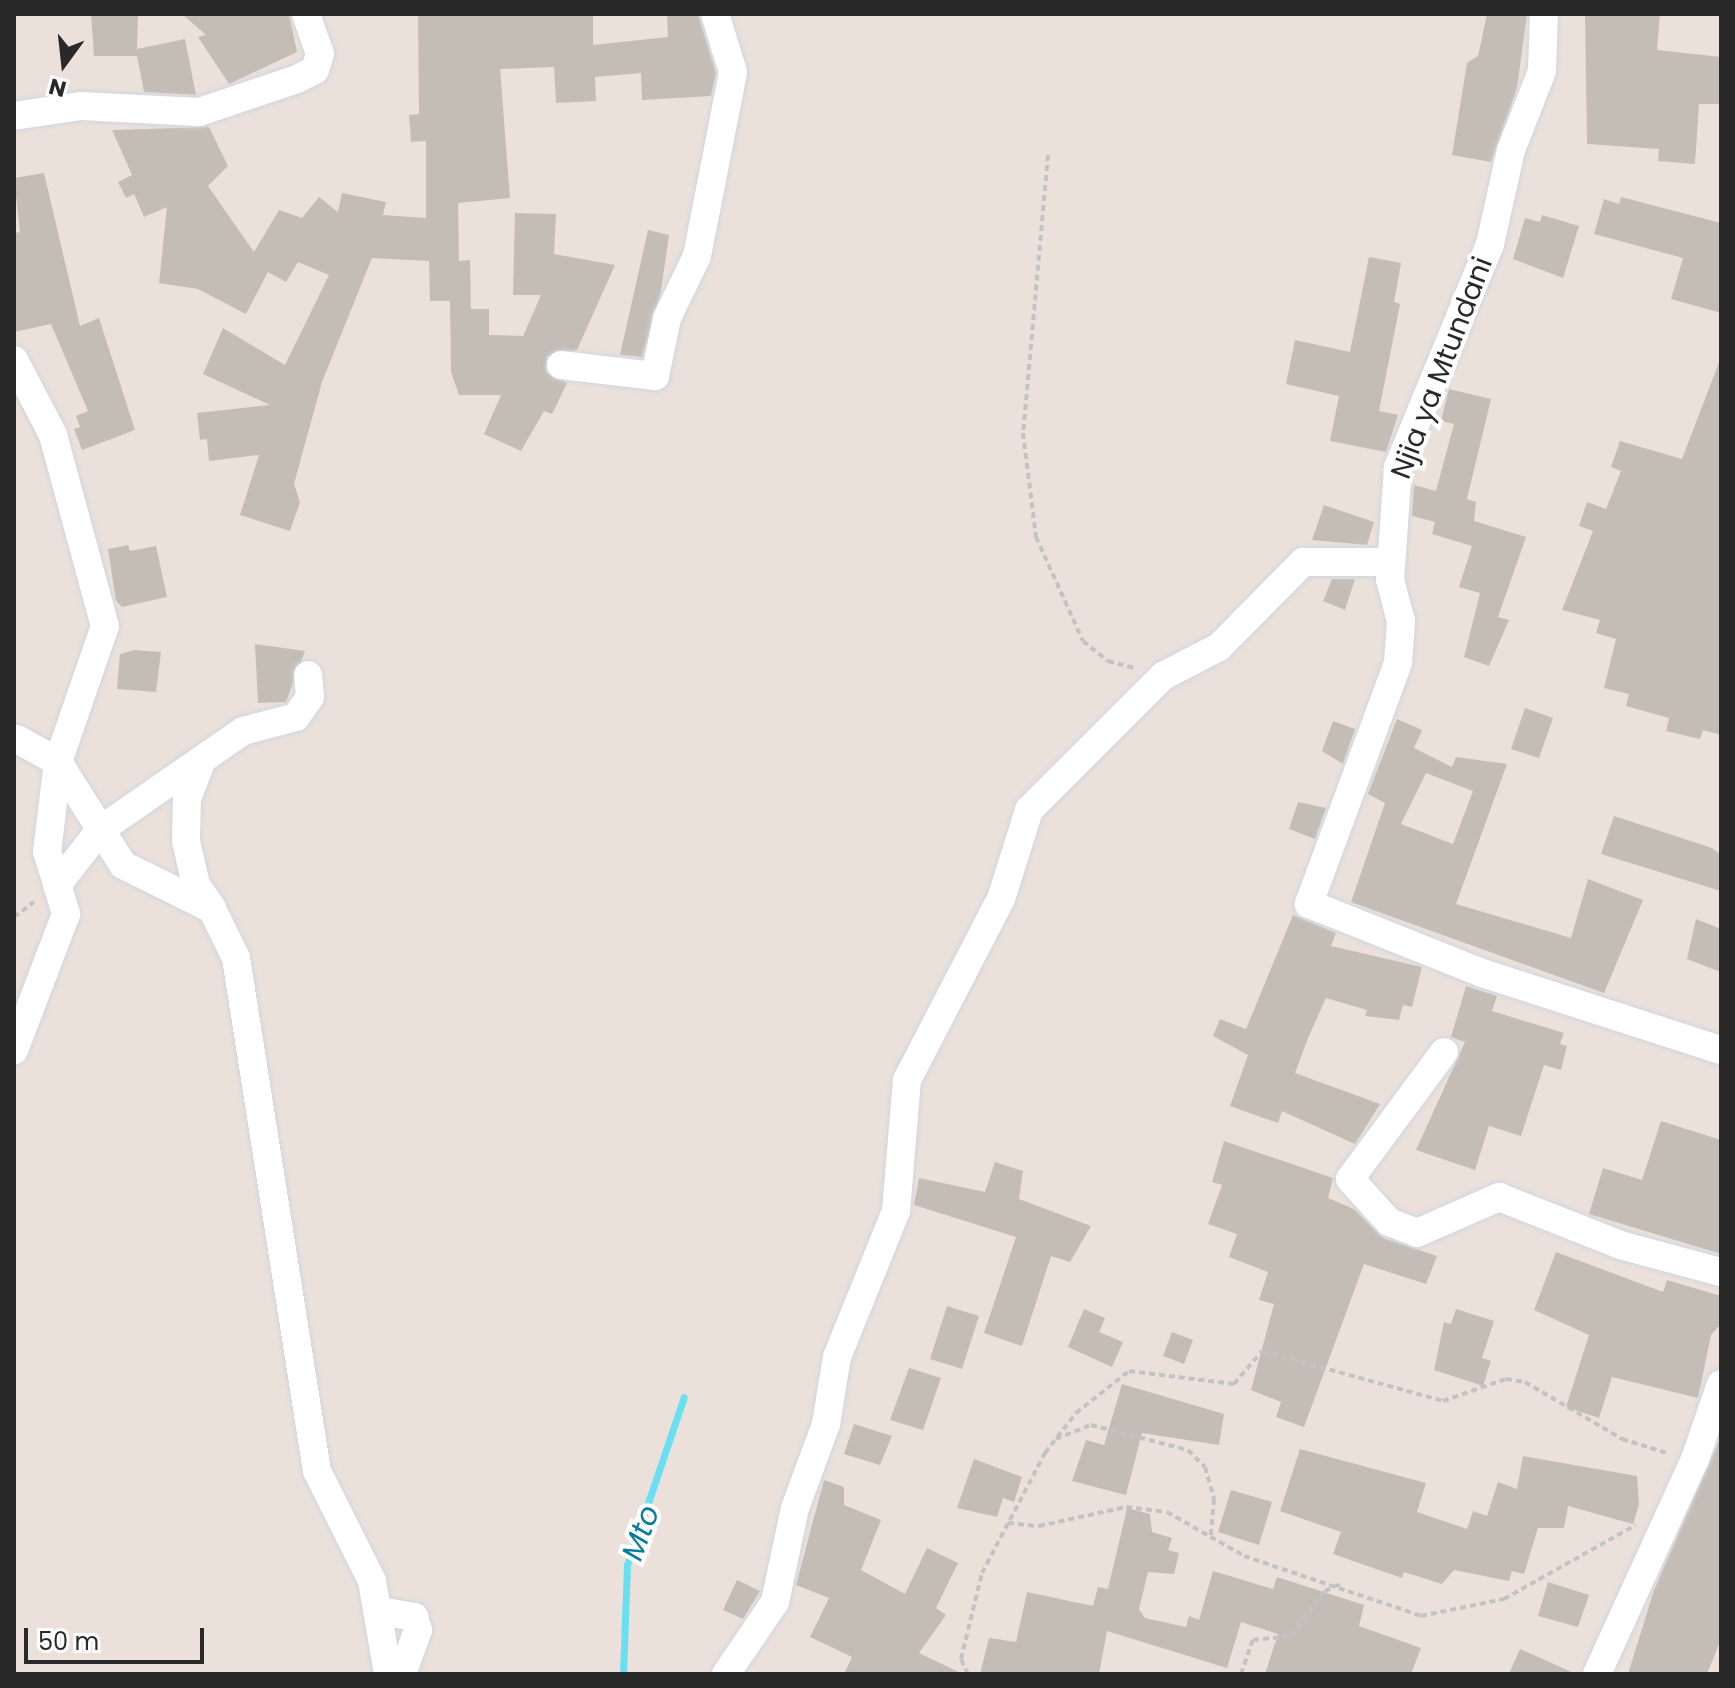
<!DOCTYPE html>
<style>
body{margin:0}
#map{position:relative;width:1735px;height:1688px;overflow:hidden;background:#ece1da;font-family:Poppins,sans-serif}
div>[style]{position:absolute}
.stream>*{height:7px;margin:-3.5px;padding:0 3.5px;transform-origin:3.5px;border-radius:3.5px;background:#69e0f1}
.building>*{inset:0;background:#c4bdb5}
.path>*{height:4px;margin-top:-2px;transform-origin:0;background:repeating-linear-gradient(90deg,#c3c3c3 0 6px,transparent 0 10px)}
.roads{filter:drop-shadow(0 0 2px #cfd5e2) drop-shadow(0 0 2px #cfd5e2)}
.minor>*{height:28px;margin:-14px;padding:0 14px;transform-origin:14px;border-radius:14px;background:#fff}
span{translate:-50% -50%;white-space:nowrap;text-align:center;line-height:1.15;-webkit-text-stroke:8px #fff;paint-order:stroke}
.street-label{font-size:28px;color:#292929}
.water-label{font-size:30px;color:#0a7d9c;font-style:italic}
.frame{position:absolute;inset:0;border:16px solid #292929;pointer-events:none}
.north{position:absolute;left:24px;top:24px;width:80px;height:80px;-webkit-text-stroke:6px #fff;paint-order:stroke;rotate:195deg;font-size:22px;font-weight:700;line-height:32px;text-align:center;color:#292929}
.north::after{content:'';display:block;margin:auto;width:28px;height:36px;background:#292929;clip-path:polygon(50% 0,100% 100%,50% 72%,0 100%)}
.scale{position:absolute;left:24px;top:1628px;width:180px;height:36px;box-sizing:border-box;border:4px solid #292929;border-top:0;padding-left:10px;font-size:24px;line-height:28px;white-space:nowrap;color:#292929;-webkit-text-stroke:6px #fff;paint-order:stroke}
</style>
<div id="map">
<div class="stream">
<i style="left:623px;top:1674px;width:109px;rotate:-87.9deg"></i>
<i style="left:627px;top:1565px;width:177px;rotate:-71.3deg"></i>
</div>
<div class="building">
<i style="clip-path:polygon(91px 14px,138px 14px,137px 49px,185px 39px,196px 95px,144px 92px,137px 56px,94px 56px)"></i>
<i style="clip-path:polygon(182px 14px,289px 14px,297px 52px,229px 84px,198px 37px,206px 35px)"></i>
<i style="clip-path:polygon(418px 14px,593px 14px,593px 45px,668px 37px,667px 14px,698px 14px,716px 73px,711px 96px,642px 100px,641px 73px,595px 77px,596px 101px,556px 103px,554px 67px,500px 69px,510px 198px,458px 203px,459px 261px,470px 260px,471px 309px,489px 309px,489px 335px,523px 336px,541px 295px,513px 295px,515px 213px,556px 214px,554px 254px,615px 265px,577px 350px,547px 356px,546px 372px,567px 383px,552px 414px,544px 411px,521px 451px,484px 434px,501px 395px,459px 395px,451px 372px,450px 301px,430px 301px,429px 261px,372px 258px,322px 382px,294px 484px,300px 502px,290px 531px,240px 515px,259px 455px,209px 461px,207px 439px,200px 440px,197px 413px,270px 405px,203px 374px,223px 328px,285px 365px,329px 275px,298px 262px,286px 282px,268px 272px,246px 314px,198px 289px,159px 283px,167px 207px,144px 217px,134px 194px,126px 198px,118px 182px,132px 175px,112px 130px,209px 127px,228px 166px,208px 186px,254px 252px,279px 210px,302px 218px,319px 197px,338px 212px,342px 193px,386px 202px,383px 215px,426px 218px,426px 141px,411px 142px,409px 115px,419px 114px)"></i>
<i style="clip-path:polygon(1487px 14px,1527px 14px,1517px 88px,1491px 162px,1452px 155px,1467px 63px,1478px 56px)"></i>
<i style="clip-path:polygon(1585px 14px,1660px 14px,1657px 50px,1721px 57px,1721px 104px,1699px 104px,1695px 164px,1658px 161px,1659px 149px,1587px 144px)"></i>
<i style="clip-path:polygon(44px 173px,80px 326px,99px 318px,135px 430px,82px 450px,74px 429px,80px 427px,76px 416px,88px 411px,51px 324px,14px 332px,14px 233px,20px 232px,14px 178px)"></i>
<i style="clip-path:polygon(1621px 197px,1721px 223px,1721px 313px,1671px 299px,1683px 258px,1594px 234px,1604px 199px,1619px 204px)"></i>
<i style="clip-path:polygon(1542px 215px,1579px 226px,1563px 278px,1513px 259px,1525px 218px,1540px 222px)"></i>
<i style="clip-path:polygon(648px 230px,669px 235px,661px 291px,642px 357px,620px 355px)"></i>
<i style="clip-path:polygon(1369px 257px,1401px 263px,1394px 302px,1400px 304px,1379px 411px,1398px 415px,1386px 452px,1330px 441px,1339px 396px,1286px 384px,1295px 340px,1350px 352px)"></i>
<i style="clip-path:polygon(1721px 357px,1721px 735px,1703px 730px,1700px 739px,1666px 731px,1669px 718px,1626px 706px,1629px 694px,1604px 688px,1616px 639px,1596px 633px,1600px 620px,1562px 610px,1593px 531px,1579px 526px,1587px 502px,1606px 509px,1621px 471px,1611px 467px,1620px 441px,1682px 459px)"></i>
<i style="clip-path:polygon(1449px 389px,1491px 399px,1467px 499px,1476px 502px,1474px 521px,1526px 537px,1498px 617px,1509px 620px,1489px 666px,1464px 657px,1480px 593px,1459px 587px,1472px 546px,1432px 534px,1435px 522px,1412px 516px,1414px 485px,1436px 491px,1454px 424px,1441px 421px)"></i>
<i style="clip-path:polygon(1324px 505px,1374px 522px,1367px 545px,1312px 540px)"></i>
<i style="clip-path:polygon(128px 545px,130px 551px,156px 546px,167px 597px,122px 607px,116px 601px,108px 549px)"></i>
<i style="clip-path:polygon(1332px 579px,1355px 579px,1345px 610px,1323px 601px)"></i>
<i style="clip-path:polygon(255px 644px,305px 651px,286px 702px,258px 703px)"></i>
<i style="clip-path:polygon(134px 650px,161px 652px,156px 692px,117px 689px,120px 654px)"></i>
<i style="clip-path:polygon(1525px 708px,1553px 718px,1539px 758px,1511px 749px)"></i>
<i style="clip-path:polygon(evenodd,1397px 719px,1422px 730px,1414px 748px,1452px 767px,1456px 757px,1507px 764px,1456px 904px,1571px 938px,1588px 879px,1643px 900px,1604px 993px,1351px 902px,1385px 803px,1368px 794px,1397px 719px,1426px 773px,1473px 791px,1453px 844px,1401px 824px,1426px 773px)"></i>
<i style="clip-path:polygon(1333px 721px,1355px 729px,1343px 764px,1322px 751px)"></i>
<i style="clip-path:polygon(1298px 802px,1326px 808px,1315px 839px,1289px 829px)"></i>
<i style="clip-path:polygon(1614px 816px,1712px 848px,1721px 855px,1721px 891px,1601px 854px)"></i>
<i style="clip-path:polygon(1293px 915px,1336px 933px,1331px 946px,1422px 967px,1412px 1007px,1403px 1005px,1399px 1020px,1365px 1016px,1367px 1010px,1326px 998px,1308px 1038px,1295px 1073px,1380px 1104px,1355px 1144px,1282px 1111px,1278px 1123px,1230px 1106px,1248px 1055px,1213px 1036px,1220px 1019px,1246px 1029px)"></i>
<i style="clip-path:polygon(1696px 919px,1721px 929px,1721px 972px,1687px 959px)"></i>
<i style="clip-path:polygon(1466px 986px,1497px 996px,1492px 1011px,1564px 1033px,1560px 1044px,1567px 1046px,1561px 1070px,1544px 1065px,1521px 1136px,1489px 1126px,1475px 1170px,1416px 1150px,1465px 1042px,1451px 1037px)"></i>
<i style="clip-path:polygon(1661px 1121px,1721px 1140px,1721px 1254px,1589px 1214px,1603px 1168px,1642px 1180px)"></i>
<i style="clip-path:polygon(1224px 1141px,1333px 1178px,1328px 1198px,1354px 1209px,1383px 1238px,1437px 1256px,1426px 1284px,1364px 1264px,1304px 1427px,1276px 1417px,1281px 1402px,1251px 1390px,1274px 1304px,1259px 1300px,1268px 1272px,1229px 1257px,1237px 1234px,1208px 1224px,1222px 1185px,1212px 1182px)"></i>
<i style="clip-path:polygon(995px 1162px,1023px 1171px,1019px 1199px,1091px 1226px,1070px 1262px,1051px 1256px,1022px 1346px,984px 1333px,1016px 1237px,914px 1205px,919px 1178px,985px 1192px)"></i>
<i style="clip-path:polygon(1556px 1252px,1663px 1292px,1667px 1280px,1721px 1296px,1721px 1324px,1711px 1335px,1698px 1398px,1612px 1377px,1599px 1418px,1566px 1407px,1589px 1335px,1534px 1310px)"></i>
<i style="clip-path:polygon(947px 1306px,979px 1316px,962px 1369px,930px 1359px)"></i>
<i style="clip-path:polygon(1084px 1309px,1105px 1318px,1099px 1332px,1123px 1342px,1112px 1367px,1068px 1347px)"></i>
<i style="clip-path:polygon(1456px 1309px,1494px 1321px,1482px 1358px,1491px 1361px,1483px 1386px,1434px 1370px,1444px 1322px,1451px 1324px)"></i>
<i style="clip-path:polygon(1172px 1332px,1193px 1340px,1184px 1364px,1163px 1356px)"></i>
<i style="clip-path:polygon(909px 1368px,941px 1378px,923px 1430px,890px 1420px)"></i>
<i style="clip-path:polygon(1122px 1384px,1224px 1414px,1219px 1445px,1142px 1433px,1126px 1495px,1072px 1481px,1086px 1440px,1104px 1445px)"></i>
<i style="clip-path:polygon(854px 1424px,892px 1436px,880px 1465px,844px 1454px)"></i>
<i style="clip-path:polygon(1721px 1436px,1721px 1639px,1707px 1674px,1628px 1674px,1654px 1590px)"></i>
<i style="clip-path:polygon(1300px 1449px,1426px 1483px,1417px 1512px,1467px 1529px,1473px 1511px,1487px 1516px,1498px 1482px,1517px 1489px,1523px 1456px,1637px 1476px,1639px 1504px,1633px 1524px,1568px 1506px,1564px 1528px,1538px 1528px,1524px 1574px,1512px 1571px,1509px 1581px,1454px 1570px,1442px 1584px,1404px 1572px,1402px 1578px,1333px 1554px,1341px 1532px,1280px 1511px)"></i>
<i style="clip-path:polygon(974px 1459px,1022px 1477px,1014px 1502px,1003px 1498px,997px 1517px,957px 1508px)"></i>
<i style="clip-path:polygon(824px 1480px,844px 1487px,844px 1505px,881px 1520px,861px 1570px,905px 1594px,927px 1548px,958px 1563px,936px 1608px,946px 1615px,919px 1653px,963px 1674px,844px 1674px,852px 1657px,810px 1637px,829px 1598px,796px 1585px)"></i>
<i style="clip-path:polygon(1231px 1490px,1272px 1502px,1259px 1545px,1218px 1532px)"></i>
<i style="clip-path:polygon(1127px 1508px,1150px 1514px,1152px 1532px,1172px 1538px,1168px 1550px,1179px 1553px,1174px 1574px,1148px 1572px,1139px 1609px,1145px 1618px,1186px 1627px,1189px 1616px,1199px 1620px,1213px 1571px,1273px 1589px,1277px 1577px,1364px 1605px,1359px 1626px,1421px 1648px,1411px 1674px,1265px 1674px,1278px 1634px,1241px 1622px,1227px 1668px,1107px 1631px,1099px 1674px,980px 1674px,989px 1638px,1016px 1642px,1027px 1592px,1093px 1606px,1098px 1587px,1108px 1589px)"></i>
<i style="clip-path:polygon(737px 1580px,760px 1591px,743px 1619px,723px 1610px)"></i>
<i style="clip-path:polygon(1548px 1582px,1589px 1595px,1578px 1627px,1538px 1616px)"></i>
<i style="clip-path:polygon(1520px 1649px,1536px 1656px,1576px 1674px,1509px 1674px)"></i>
</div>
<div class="path">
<i style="left:1048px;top:155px;width:279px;rotate:95.1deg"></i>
<i style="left:1023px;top:433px;width:105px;rotate:82.9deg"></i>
<i style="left:1036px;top:537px;width:114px;rotate:65.7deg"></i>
<i style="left:1083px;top:641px;width:32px;rotate:39deg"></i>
<i style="left:1108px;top:661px;width:27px;rotate:15deg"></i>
<i style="left:14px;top:917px;width:25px;rotate:-37deg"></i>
<i style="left:1056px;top:1439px;width:38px;rotate:-22deg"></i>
<i style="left:1091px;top:1425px;width:100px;rotate:14.5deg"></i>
<i style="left:1188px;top:1450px;width:24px;rotate:45deg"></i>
<i style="left:1205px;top:1467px;width:33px;rotate:74deg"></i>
<i style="left:1214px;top:1499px;width:38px;rotate:95deg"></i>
<i style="left:1008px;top:1523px;width:31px;rotate:6deg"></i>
<i style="left:1039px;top:1526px;width:89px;rotate:-12.3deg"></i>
<i style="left:1126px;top:1507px;width:41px;rotate:7deg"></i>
<i style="left:1167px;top:1512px;width:89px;rotate:29.7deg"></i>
<i style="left:1244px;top:1556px;width:187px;rotate:18.7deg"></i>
<i style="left:1421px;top:1616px;width:85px;rotate:-11.6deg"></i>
<i style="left:1504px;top:1599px;width:151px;rotate:-29.3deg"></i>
<i style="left:968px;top:1674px;width:17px;rotate:-115deg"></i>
<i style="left:961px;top:1659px;width:89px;rotate:-76.3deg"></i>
<i style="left:982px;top:1573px;width:136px;rotate:-62.3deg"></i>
<i style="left:1045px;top:1453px;width:51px;rotate:-52.2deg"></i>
<i style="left:1076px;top:1413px;width:68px;rotate:-38.4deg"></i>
<i style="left:1129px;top:1371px;width:106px;rotate:7.1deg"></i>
<i style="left:1234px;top:1384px;width:43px;rotate:-49.7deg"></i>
<i style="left:1262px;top:1351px;width:188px;rotate:15.4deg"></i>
<i style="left:1443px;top:1401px;width:67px;rotate:-19.2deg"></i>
<i style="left:1506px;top:1379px;width:19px;rotate:9deg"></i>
<i style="left:1525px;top:1382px;width:113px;rotate:30.4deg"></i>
<i style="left:1622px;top:1439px;width:50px;rotate:17.4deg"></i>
<i style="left:1241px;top:1674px;width:36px;rotate:-71deg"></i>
<i style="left:1253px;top:1640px;width:38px;rotate:-6deg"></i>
<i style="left:1291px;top:1636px;width:56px;rotate:-52.9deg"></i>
<i style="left:1325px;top:1591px;width:19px;rotate:-25deg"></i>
</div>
<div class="roads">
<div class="minor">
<i style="left:1544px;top:14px;width:57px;rotate:92deg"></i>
<i style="left:1542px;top:71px;width:85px;rotate:111.4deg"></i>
<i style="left:1511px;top:150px;width:96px;rotate:102.6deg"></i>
<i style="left:1490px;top:244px;width:241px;rotate:112.4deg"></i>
<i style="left:1398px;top:467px;width:113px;rotate:94deg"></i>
<i style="left:1390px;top:580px;width:42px;rotate:75deg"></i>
<i style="left:1401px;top:621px;width:42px;rotate:94.1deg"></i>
<i style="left:1398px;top:663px;width:257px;rotate:110.3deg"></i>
<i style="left:1309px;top:904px;width:186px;rotate:21.7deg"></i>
<i style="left:1482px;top:973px;width:251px;rotate:17.9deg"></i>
<i style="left:14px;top:116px;width:68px;rotate:-8.5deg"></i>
<i style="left:81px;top:106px;width:118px;rotate:2.9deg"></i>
<i style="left:199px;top:112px;width:103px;rotate:-18.6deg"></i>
<i style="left:297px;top:79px;width:20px;rotate:-27deg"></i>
<i style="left:315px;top:70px;width:17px;rotate:-73deg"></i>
<i style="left:320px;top:54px;width:42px;rotate:-109.3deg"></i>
<i style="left:14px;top:360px;width:85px;rotate:62.5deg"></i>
<i style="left:53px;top:435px;width:198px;rotate:74.8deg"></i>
<i style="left:105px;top:626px;width:144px;rotate:109.1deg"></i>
<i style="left:58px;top:762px;width:90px;rotate:97deg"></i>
<i style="left:47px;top:851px;width:66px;rotate:73.2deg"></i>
<i style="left:66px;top:914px;width:146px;rotate:110.9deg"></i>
<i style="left:561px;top:365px;width:95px;rotate:6.7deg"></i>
<i style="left:655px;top:376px;width:59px;rotate:-78.3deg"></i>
<i style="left:667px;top:318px;width:69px;rotate:-64.2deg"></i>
<i style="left:697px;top:256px;width:187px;rotate:-78.9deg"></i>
<i style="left:733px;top:72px;width:61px;rotate:-107.2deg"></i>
<i style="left:17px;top:739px;width:47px;rotate:29.3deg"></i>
<i style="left:58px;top:762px;width:122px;rotate:57.7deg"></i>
<i style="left:123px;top:865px;width:99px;rotate:26.3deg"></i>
<i style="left:212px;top:909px;width:55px;rotate:63.9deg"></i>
<i style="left:236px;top:958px;width:519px;rotate:81.03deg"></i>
<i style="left:317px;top:1471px;width:123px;rotate:63.4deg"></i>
<i style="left:372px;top:1581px;width:94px;rotate:80.2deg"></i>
<i style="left:200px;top:765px;width:36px;rotate:111deg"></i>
<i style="left:187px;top:799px;width:42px;rotate:91.4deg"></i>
<i style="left:186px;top:841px;width:45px;rotate:77.2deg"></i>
<i style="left:196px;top:885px;width:28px;rotate:55deg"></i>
<i style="left:57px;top:885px;width:70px;rotate:-52deg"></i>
<i style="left:100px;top:830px;width:174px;rotate:-34.7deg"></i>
<i style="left:243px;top:731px;width:55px;rotate:-14.8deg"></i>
<i style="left:296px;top:717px;width:24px;rotate:-55deg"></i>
<i style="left:310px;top:697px;width:22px;rotate:-95deg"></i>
<i style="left:1444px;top:1052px;width:158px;rotate:126.5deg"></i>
<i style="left:1350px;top:1179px;width:58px;rotate:47.8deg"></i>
<i style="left:1389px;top:1222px;width:30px;rotate:21deg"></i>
<i style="left:1417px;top:1233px;width:90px;rotate:-23.7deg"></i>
<i style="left:1499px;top:1197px;width:130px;rotate:21.6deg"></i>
<i style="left:1620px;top:1245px;width:105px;rotate:15deg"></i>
<i style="left:380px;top:1611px;width:35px;rotate:10deg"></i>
<i style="left:414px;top:1617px;width:14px;rotate:73deg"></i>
<i style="left:418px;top:1630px;width:47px;rotate:110deg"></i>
<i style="left:726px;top:1674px;width:87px;rotate:-55.8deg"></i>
<i style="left:775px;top:1602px;width:96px;rotate:-78deg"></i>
<i style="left:795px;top:1508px;width:90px;rotate:-69.7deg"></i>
<i style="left:826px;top:1424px;width:68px;rotate:-80.7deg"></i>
<i style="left:837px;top:1357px;width:157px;rotate:-68deg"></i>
<i style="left:896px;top:1211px;width:131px;rotate:-85.2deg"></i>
<i style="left:907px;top:1080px;width:204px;rotate:-62.6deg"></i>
<i style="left:1001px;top:899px;width:93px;rotate:-72.5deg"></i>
<i style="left:1029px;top:810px;width:190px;rotate:-45deg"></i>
<i style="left:1163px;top:676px;width:63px;rotate:-27.4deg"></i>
<i style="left:1219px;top:647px;width:120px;rotate:-45.3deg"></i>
<i style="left:1303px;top:562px;width:88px"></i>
<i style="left:1597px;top:1674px;width:236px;rotate:-65.5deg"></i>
<i style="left:1695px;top:1459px;width:79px;rotate:-70.9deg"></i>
</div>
</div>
<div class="street-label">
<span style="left:1442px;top:368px;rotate:-69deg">Njia ya Mtundani</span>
</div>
<div class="water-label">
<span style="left:641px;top:1533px;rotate:-70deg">Mto</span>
</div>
<div class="frame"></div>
<div class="north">N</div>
<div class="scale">50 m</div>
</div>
